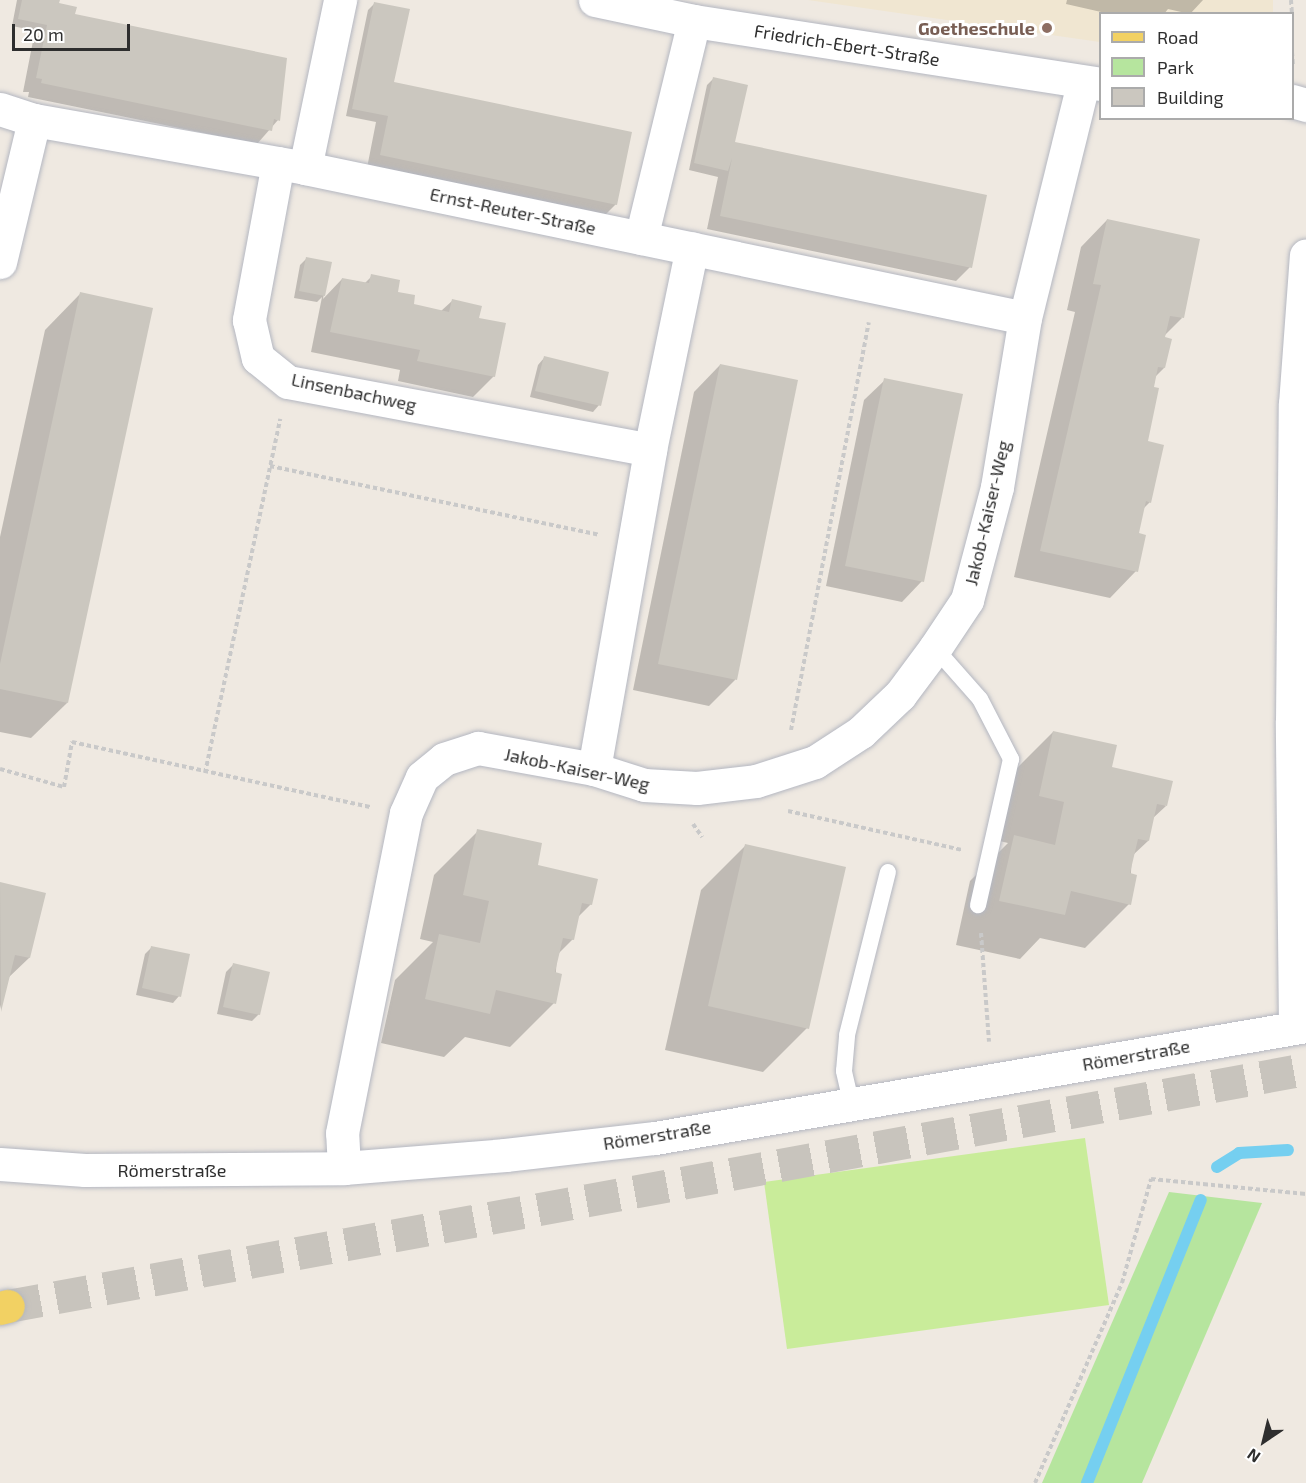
<!DOCTYPE html>
<meta charset="utf-8">
<style>
body{margin:0}
#map{position:relative;width:1306px;height:1483px;overflow:hidden;background:#efe9e1;font-family:"Exo 2",sans-serif}
div>[style]{position:absolute}
.education>*{inset:0;background:#f0e6d1}
.green>*{inset:0;background:#b6e59e}
.pitch>*{inset:0;background:#c9ec9a}
.shadow>*{inset:0;background:#0003}
.stream>*{height:12px;margin:-6px;padding:0 6px;transform-origin:6px;border-radius:6px;background:#75cff0}
.building>*{inset:0;background:#cbc7bf}
.primary-tunnel>*{height:33px;margin-top:-16.5px;transform-origin:0;background:repeating-linear-gradient(90deg,#c8c4bd 0 33px,transparent 0 49px)}
.path>*{height:4px;margin-top:-2px;transform-origin:0;background:repeating-linear-gradient(90deg,#c9c9c9 0 4.5px,transparent 0 7.5px)}
.roads{filter:drop-shadow(0 0 2px #b4b7c1) drop-shadow(0 0 2px #b4b7c1)}
.lane>*{height:16px;margin:-8px;padding:0 8px;transform-origin:8px;border-radius:8px;background:#fff}
.street>*{height:33px;margin:-16.5px;padding:0 16.5px;transform-origin:16.5px;border-radius:16.5px;background:#fff}
.primary>*{height:33px;margin:-16.5px;padding:0 16.5px;transform-origin:16.5px;border-radius:16.5px;background:#f2d163}
.dots>*{width:16px;height:16px;translate:-50% -50%;box-sizing:border-box;border:3px solid #fff;border-radius:50%}
span{translate:-50% -50%;white-space:nowrap;text-align:center;line-height:1.15;-webkit-text-stroke:6px #fff;paint-order:stroke}
.education-label{font-size:18px;color:#785e54;font-weight:700}
.right{translate:-100% -50%;text-align:right}
.street-label{font-size:18px;color:#2e2e2e}
.legend{position:absolute;left:1099px;top:12px;width:195px;height:108px;box-sizing:border-box;background:#fff;border:2px solid #ababab;margin:0;padding:8px 10px;list-style:none;font-size:18px;color:#2e2e2e}
.legend li{display:flex;align-items:center;gap:12px;height:30px}
.legend b{width:30px;border:2px solid #ababab}
.north{position:absolute;left:1234px;top:1411px;width:60px;height:60px;-webkit-text-stroke:4px #fff;paint-order:stroke;rotate:215deg;font-size:16px;font-weight:700;line-height:24px;text-align:center;color:#2e2e2e}
.north::after{content:'';display:block;margin:auto;width:21px;height:27px;background:#2e2e2e;clip-path:polygon(50% 0,100% 100%,50% 72%,0 100%)}
.scale{position:absolute;left:12px;top:24px;width:118px;height:27px;box-sizing:border-box;border:3px solid #2e2e2e;border-top:0;padding-left:8px;font-size:18px;line-height:21px;white-space:nowrap;color:#2e2e2e;-webkit-text-stroke:4px #fff;paint-order:stroke}
</style>
<div id="map">
<div class="education">
<i style="clip-path:polygon(808px 0,1273px 0,1273px 13px,1100px 14px,1100px 42px)"></i>
</div>
<div class="green">
<i style="clip-path:polygon(1169px 1192px,1262px 1203px,1142px 1483px,1042px 1483px)"></i>
</div>
<div class="pitch">
<i style="clip-path:polygon(1085px 1138px,1109px 1305px,787px 1349px,764px 1182px)"></i>
</div>
<div class="shadow">
<i style="clip-path:polygon(17px 0,58px 0,56px 8px,278px 120px,257px 144px,28px 97px,29px 92px,23px 92px,33px 41px,43px 32px,12px 26px)"></i>
<i style="clip-path:polygon(1067px 0,1203px 0,1190px 14px,1168px 9px,1164px 14px,1110px 14px,1066px 4px)"></i>
<i style="clip-path:polygon(375px 3px,392px 87px,616px 204px,602px 218px,367px 168px,376px 122px,346px 116px,368px 10px)"></i>
<i style="clip-path:polygon(714px 78px,732px 148px,970px 267px,956px 281px,707px 229px,718px 177px,689px 170px,707px 85px)"></i>
<i style="clip-path:polygon(1107px 220px,1182px 318px,1164px 336px,1164px 368px,1155px 377px,1146px 443px,1150px 502px,1142px 510px,1137px 534px,1136px 571px,1110px 598px,1014px 577px,1075px 312px,1067px 310px,1081px 247px)"></i>
<i style="clip-path:polygon(307px 258px,330px 263px,323px 299px,342px 279px,364px 284px,372px 276px,412px 305px,441px 311px,452px 301px,477px 319px,494px 376px,473px 397px,398px 381px,400px 370px,311px 352px,322px 297px,317px 302px,294px 298px,300px 265px)"></i>
<i style="clip-path:polygon(80px 294px,67px 703px,31px 738px,0 732px,0 537px,45px 330px)"></i>
<i style="clip-path:polygon(544px 358px,599px 405px,593px 412px,530px 397px,538px 365px)"></i>
<i style="clip-path:polygon(720px 365px,796px 381px,735px 680px,709px 706px,633px 690px,694px 392px)"></i>
<i style="clip-path:polygon(885px 380px,922px 581px,902px 602px,826px 586px,864px 400px)"></i>
<i style="clip-path:polygon(1053px 732px,1166px 806px,1152px 819px,1148px 841px,1132px 856px,1129px 904px,1085px 948px,1040px 938px,1020px 959px,956px 945px,970px 881px,1008px 843px,995px 840px,1009px 776px)"></i>
<i style="clip-path:polygon(478px 831px,591px 904px,577px 918px,573px 939px,557px 955px,554px 1003px,510px 1047px,465px 1037px,444px 1057px,381px 1043px,395px 980px,433px 942px,420px 939px,434px 875px)"></i>
<i style="clip-path:polygon(745px 846px,807px 1028px,763px 1072px,665px 1050px,701px 890px)"></i>
<i style="clip-path:polygon(0 884px,44px 894px,29px 958px,7px 979px,0 1009px)"></i>
<i style="clip-path:polygon(152px 947px,179px 996px,173px 1003px,136px 995px,145px 954px)"></i>
<i style="clip-path:polygon(233px 965px,259px 1014px,252px 1021px,217px 1014px,226px 972px)"></i>
</div>
<div class="stream">
<i style="left:1217px;top:1167px;width:26px;rotate:-32deg"></i>
<i style="left:1239px;top:1153px;width:49px;rotate:-3.5deg"></i>
<i style="left:1087px;top:1483px;width:305px;rotate:-68.1deg"></i>
</div>
<div class="building">
<i style="clip-path:polygon(22px 0,60px 0,59px 3px,77px 7px,75px 14px,287px 58px,280px 121px,274px 119px,272px 131px,41px 83px,42px 79px,36px 78px,47px 25px,18px 19px)"></i>
<i style="clip-path:polygon(374px 2px,410px 9px,394px 82px,632px 132px,617px 205px,380px 155px,388px 116px,352px 109px)"></i>
<i style="clip-path:polygon(713px 77px,748px 85px,735px 142px,987px 195px,972px 268px,720px 216px,732px 158px,728px 171px,694px 163px)"></i>
<i style="clip-path:polygon(1107px 219px,1200px 239px,1184px 318px,1170px 316px,1165px 337px,1172px 339px,1165px 368px,1158px 367px,1154px 387px,1159px 388px,1148px 441px,1164px 445px,1151px 503px,1146px 501px,1139px 533px,1146px 535px,1138px 572px,1040px 551px,1101px 285px,1093px 284px)"></i>
<i style="clip-path:polygon(306px 257px,332px 262px,325px 296px,299px 291px)"></i>
<i style="clip-path:polygon(371px 274px,400px 280px,398px 292px,415px 295px,414px 304px,449px 312px,452px 299px,482px 306px,479px 318px,506px 323px,495px 377px,417px 361px,420px 350px,330px 332px,342px 278px,369px 283px)"></i>
<i style="clip-path:polygon(80px 292px,153px 308px,68px 703px,0 689px,0 664px)"></i>
<i style="clip-path:polygon(544px 356px,609px 372px,601px 406px,535px 391px)"></i>
<i style="clip-path:polygon(720px 364px,798px 380px,737px 680px,658px 664px)"></i>
<i style="clip-path:polygon(884px 378px,963px 394px,924px 582px,845px 566px)"></i>
<i style="clip-path:polygon(1053px 731px,1117px 745px,1112px 767px,1173px 781px,1167px 806px,1157px 804px,1149px 841px,1138px 839px,1130px 873px,1137px 875px,1131px 905px,1071px 891px,1065px 915px,999px 901px,1014px 835px,1055px 845px,1064px 802px,1039px 796px)"></i>
<i style="clip-path:polygon(477px 829px,542px 843px,538px 865px,598px 879px,592px 905px,582px 903px,574px 940px,563px 938px,555px 972px,562px 974px,556px 1004px,496px 990px,490px 1014px,425px 999px,439px 934px,480px 943px,489px 901px,463px 895px)"></i>
<i style="clip-path:polygon(745px 844px,846px 867px,809px 1029px,708px 1006px)"></i>
<i style="clip-path:polygon(0 882px,46px 893px,30px 958px,15px 955px,1px 1012px)"></i>
<i style="clip-path:polygon(151px 946px,190px 954px,181px 997px,142px 988px)"></i>
<i style="clip-path:polygon(233px 963px,270px 972px,260px 1015px,223px 1007px)"></i>
</div>
<div class="primary-tunnel">
<i style="left:8px;top:1306px;width:1319px;rotate:-10.35deg"></i>
</div>
<div class="path">
<i style="left:1291px;top:0;width:14px;rotate:86deg"></i>
<i style="left:1292px;top:52px;width:14px;rotate:86deg"></i>
<i style="left:270px;top:466px;width:336px;rotate:11.8deg"></i>
<i style="left:791px;top:730px;width:415px;rotate:-79.2deg"></i>
<i style="left:0;top:769px;width:66px;rotate:15.7deg"></i>
<i style="left:64px;top:787px;width:46px;rotate:-79.9deg"></i>
<i style="left:72px;top:742px;width:305px;rotate:12.3deg"></i>
<i style="left:205px;top:773px;width:362px;rotate:-78deg"></i>
<i style="left:788px;top:811px;width:178px;rotate:12.6deg"></i>
<i style="left:693px;top:824px;width:16px;rotate:55deg"></i>
<i style="left:981px;top:933px;width:109px;rotate:85.8deg"></i>
<i style="left:1035px;top:1483px;width:218px;rotate:-66.5deg"></i>
<i style="left:1122px;top:1283px;width:108px;rotate:-74.4deg"></i>
<i style="left:1151px;top:1179px;width:156px;rotate:5.5deg"></i>
</div>
<div class="roads">
<div class="lane">
<i style="left:935px;top:648px;width:68px;rotate:48.6deg"></i>
<i style="left:980px;top:699px;width:68px;rotate:62.7deg"></i>
<i style="left:1011px;top:759px;width:150px;rotate:102.7deg"></i>
<i style="left:851px;top:1102px;width:32px;rotate:-103deg"></i>
<i style="left:844px;top:1071px;width:36px;rotate:-85deg"></i>
<i style="left:847px;top:1035px;width:168px;rotate:-75.9deg"></i>
</div>
<div class="street">
<i style="left:595px;top:0;width:101px;rotate:12deg"></i>
<i style="left:694px;top:21px;width:411px;rotate:8.8deg"></i>
<i style="left:1292px;top:101px;width:15px;rotate:16deg"></i>
<i style="left:0;top:109px;width:36px;rotate:18deg"></i>
<i style="left:34px;top:120px;width:275px;rotate:10deg"></i>
<i style="left:305px;top:168px;width:735px;rotate:11.77deg"></i>
<i style="left:278px;top:163px;width:160px;rotate:100.5deg"></i>
<i style="left:249px;top:320px;width:39px;rotate:77deg"></i>
<i style="left:258px;top:358px;width:38px;rotate:39deg"></i>
<i style="left:288px;top:382px;width:368px;rotate:10.6deg"></i>
<i style="left:305px;top:168px;width:172px;rotate:-78.2deg"></i>
<i style="left:641px;top:238px;width:223px;rotate:-76.3deg"></i>
<i style="left:0;top:262px;width:146px;rotate:-76.5deg"></i>
<i style="left:594px;top:769px;width:324px;rotate:-80deg"></i>
<i style="left:650px;top:450px;width:206px;rotate:-78.3deg"></i>
<i style="left:1295px;top:1027px;width:306px;rotate:-90.6deg"></i>
<i style="left:1292px;top:721px;width:317px;rotate:-89.5deg"></i>
<i style="left:1295px;top:404px;width:149px;rotate:-85.8deg"></i>
<i style="left:0;top:1164px;width:85px;rotate:4deg"></i>
<i style="left:85px;top:1170px;width:259px;rotate:-0.4deg"></i>
<i style="left:344px;top:1168px;width:162px;rotate:-4.6deg"></i>
<i style="left:505px;top:1155px;width:151px;rotate:-6.5deg"></i>
<i style="left:655px;top:1138px;width:661px;rotate:-9.76deg"></i>
<i style="left:344px;top:1168px;width:35px;rotate:-93deg"></i>
<i style="left:342px;top:1133px;width:326px;rotate:-78.7deg"></i>
<i style="left:406px;top:813px;width:39px;rotate:-66deg"></i>
<i style="left:422px;top:777px;width:28px;rotate:-39deg"></i>
<i style="left:444px;top:759px;width:36px;rotate:-18deg"></i>
<i style="left:478px;top:748px;width:118px;rotate:10.3deg"></i>
<i style="left:594px;top:769px;width:52px;rotate:17.7deg"></i>
<i style="left:644px;top:785px;width:53px;rotate:3.2deg"></i>
<i style="left:697px;top:788px;width:59px;rotate:-6.8deg"></i>
<i style="left:756px;top:781px;width:62px;rotate:-17.9deg"></i>
<i style="left:815px;top:762px;width:55px;rotate:-33.1deg"></i>
<i style="left:861px;top:732px;width:54px;rotate:-43.5deg"></i>
<i style="left:900px;top:695px;width:59px;rotate:-53.3deg"></i>
<i style="left:935px;top:648px;width:58px;rotate:-56.3deg"></i>
<i style="left:967px;top:600px;width:117px;rotate:-75.1deg"></i>
<i style="left:997px;top:487px;width:171px;rotate:-80.6deg"></i>
<i style="left:1025px;top:318px;width:242px;rotate:-76.1deg"></i>
</div>
<div class="primary">
<i style="left:0;top:1308px;width:8px;rotate:-14deg"></i>
</div>
</div>
<div class="dots">
<i style="left:1047px;top:28px;background:#8d6e63"></i>
</div>
<div class="education-label">
<span class="right" style="left:1035px;top:28px">Goetheschule</span>
</div>
<div class="street-label">
<span style="left:847px;top:45px;rotate:9deg">Friedrich-Ebert-Straße</span>
<span style="left:513px;top:211px;rotate:12deg">Ernst-Reuter-Straße</span>
<span style="left:354px;top:392px;rotate:12deg">Linsenbachweg</span>
<span style="left:987px;top:513px;rotate:-77deg">Jakob-Kaiser-Weg</span>
<span style="left:577px;top:769px;rotate:12deg">Jakob-Kaiser-Weg</span>
<span style="left:1136px;top:1055px;rotate:-10deg">Römerstraße</span>
<span style="left:657px;top:1135px;rotate:-9deg">Römerstraße</span>
<span style="left:172px;top:1170px">Römerstraße</span>
</div>
<ul class="legend">
<li><b style="height:8px;background:#f2d163"></b>Road</li>
<li><b style="height:16px;background:#b6e59e"></b>Park</li>
<li><b style="height:16px;background:#cbc7bf"></b>Building</li>
</ul>
<div class="north">N</div>
<div class="scale">20 m</div>
</div>
